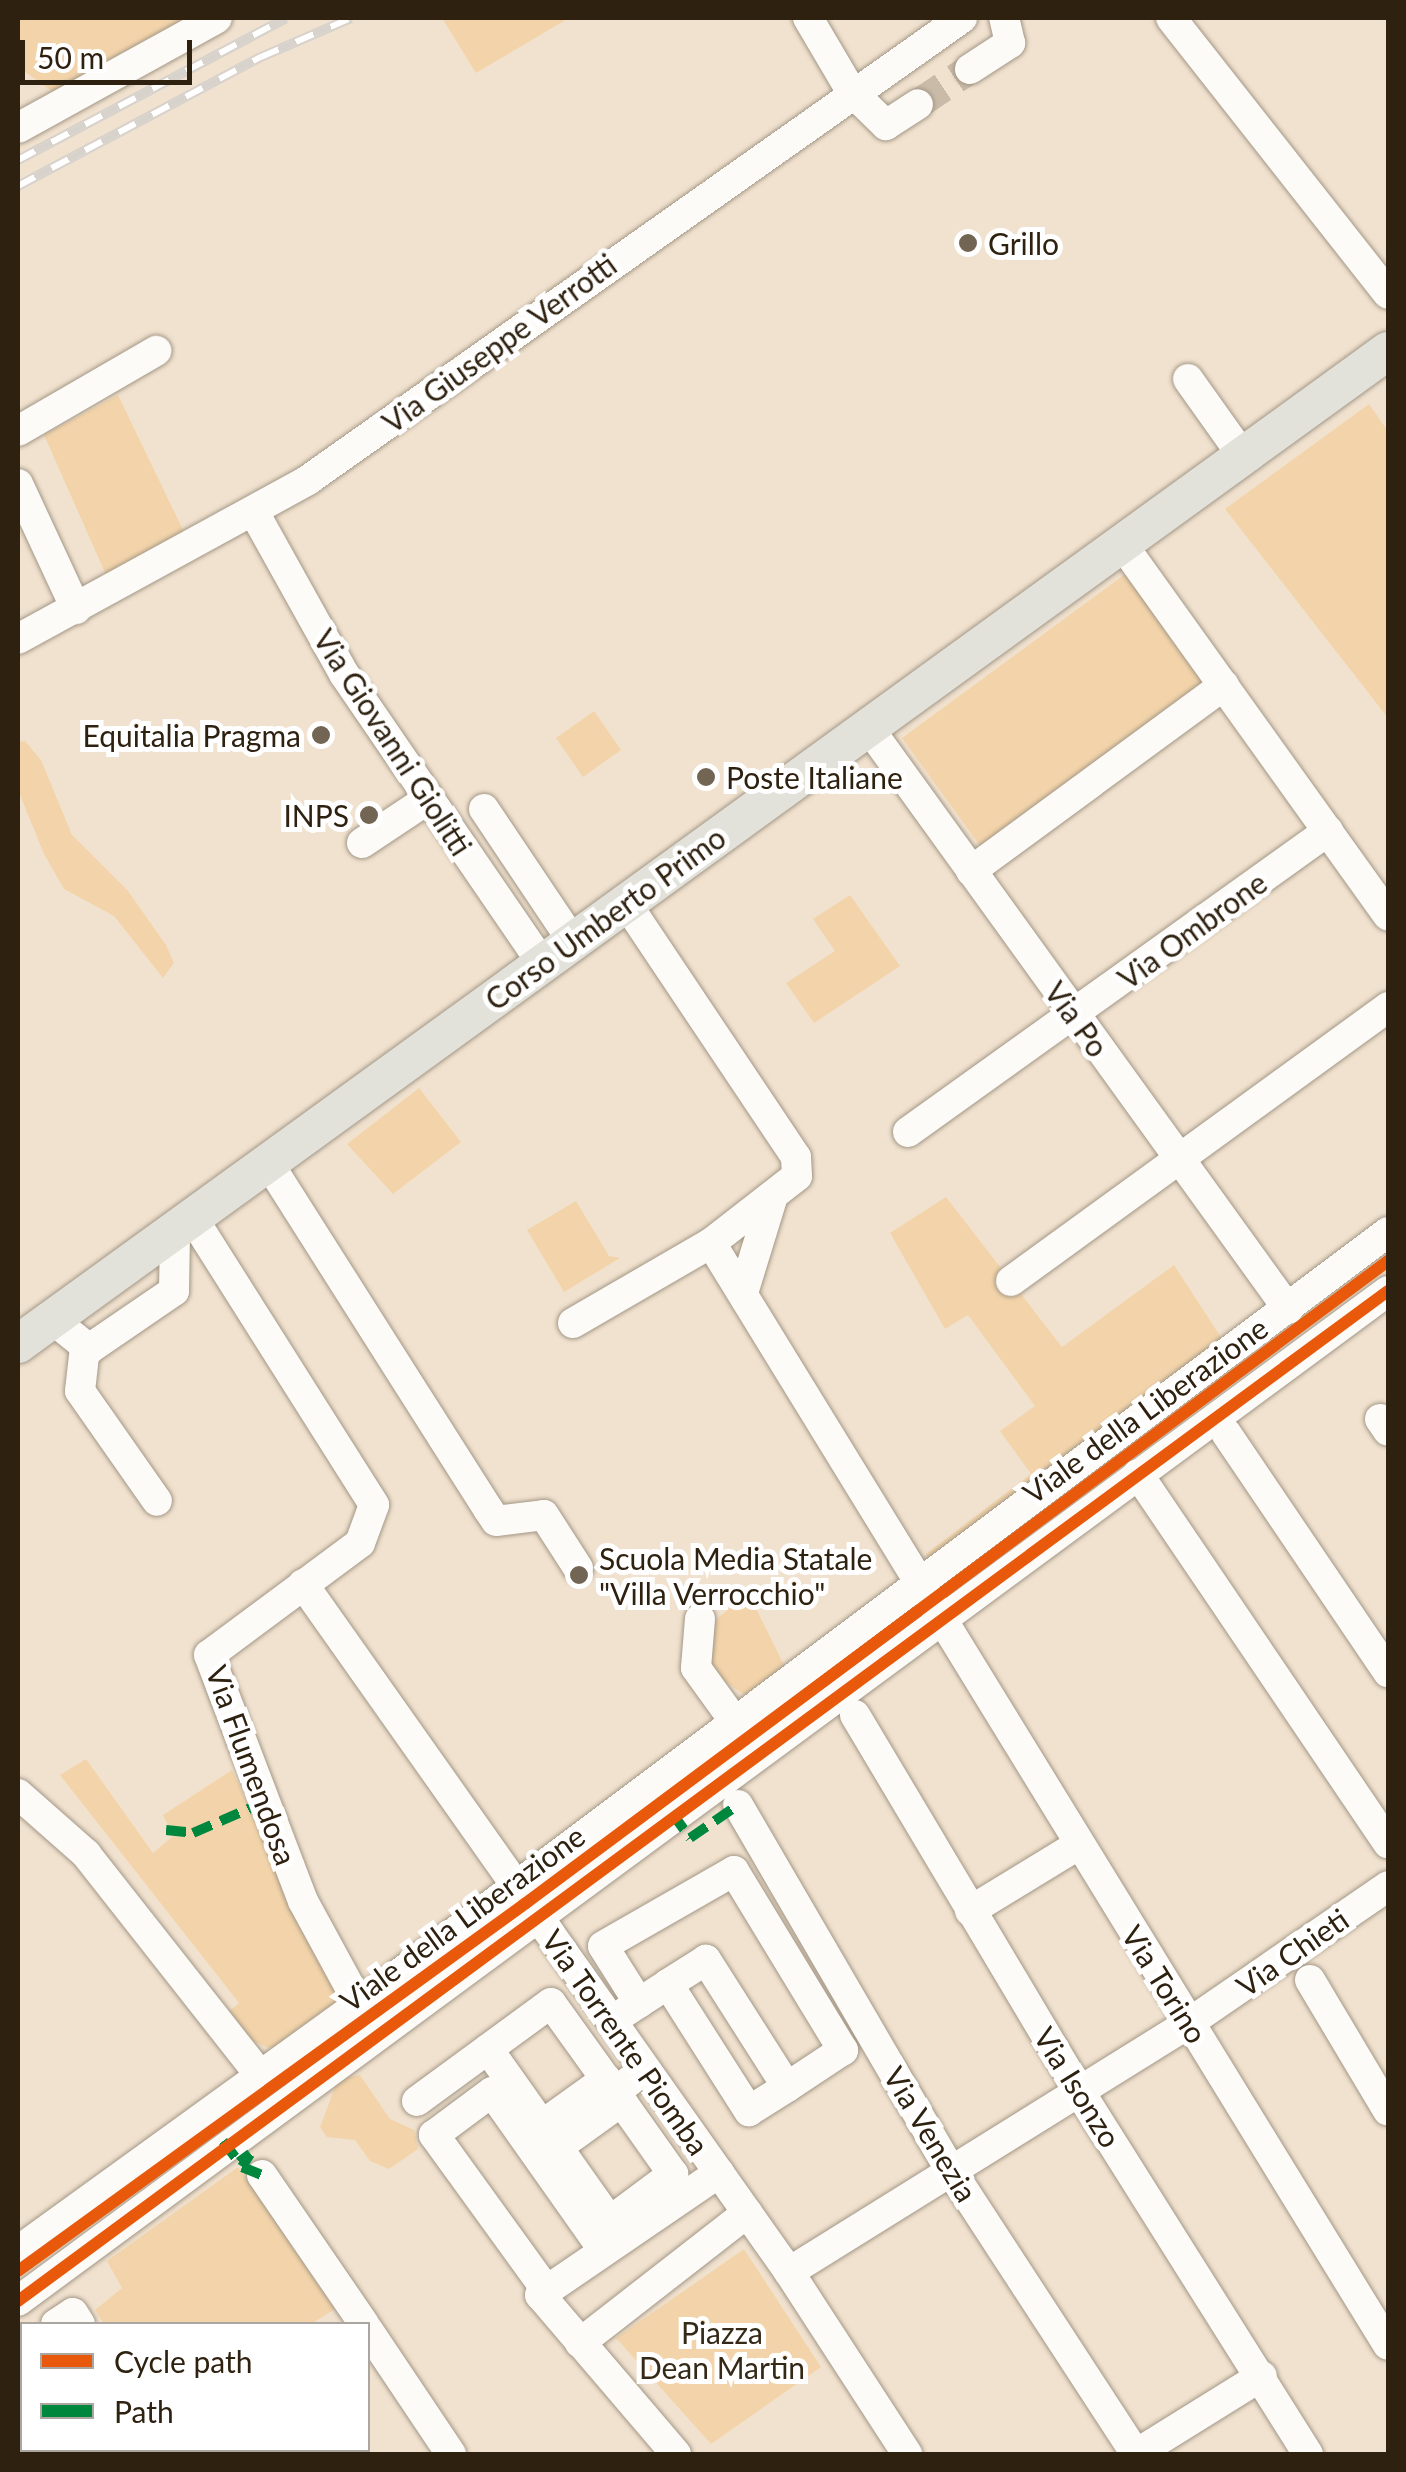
<!DOCTYPE html>
<style>
body{margin:0}
#map{position:relative;width:1406px;height:2472px;overflow:hidden;background:#f1e2cf;font-family:Lato,sans-serif}
div>[style]{position:absolute}
.green>*{inset:0;background:#f3d4aa}
.minor-tunnel>*{height:30px;margin-top:-15px;transform-origin:0;background:repeating-linear-gradient(90deg,#cabba9 0 30px,transparent 0 45px)}
.roads{filter:drop-shadow(0 0 2px #a39786) drop-shadow(0 0 2px #a39786)}
.minor>*{height:30px;margin:-15px;padding:0 15px;transform-origin:15px;border-radius:15px;background:#fdfbf8}
.major>*{height:38px;margin:-19px;padding:0 19px;transform-origin:19px;border-radius:19px;background:#e2e2db}
.rail>*{height:10px;margin-top:-5px;transform-origin:0;background:repeating-linear-gradient(90deg,#fff 0 19px,#d7d2cc 0 38px);box-sizing:border-box;border-block:2px solid #d7d2cc}
.quiet>*{height:10px;margin-top:-5px;transform-origin:0;background:repeating-linear-gradient(90deg,#00873e 0 20px,transparent 0 30px)}
.cycleway>*{height:12px;margin:-6px;padding:0 6px;transform-origin:6px;border-radius:6px;background:#e8590c}
.dots>*{width:28px;height:28px;translate:-50% -50%;box-sizing:border-box;border:5px solid #fff;border-radius:50%}
span{translate:-50% -50%;white-space:nowrap;text-align:center;line-height:1.15;-webkit-text-stroke:10px #fff;paint-order:stroke}
.poi-label{font-size:30px;color:#2e2110}
.left{translate:0 -50%;text-align:left}
.right{translate:-100% -50%;text-align:right}
.street-label{font-size:30px;color:#2e2110}
.park-label{font-size:30px;color:#342817}
.frame{position:absolute;inset:0;border:20px solid #2e2110;pointer-events:none}
.legend{position:absolute;left:20px;top:2322px;width:350px;height:130px;box-sizing:border-box;background:#fff;border:2px solid #aba69f;margin:0;padding:12px 18px;list-style:none;font-size:30px;color:#2e2110}
.legend li{display:flex;align-items:center;gap:20px;height:50px}
.legend b{width:50px;border:2px solid #aba69f}
.scale{position:absolute;left:20px;top:40px;width:172px;height:45px;box-sizing:border-box;border:5px solid #2e2110;border-top:0;padding-left:12px;font-size:30px;line-height:35px;white-space:nowrap;color:#2e2110;-webkit-text-stroke:8px #fff;paint-order:stroke}
</style>
<div id="map">
<div class="green">
<i style="clip-path:polygon(18px 18px,193px 18px,59px 96px,18px 67px)"></i>
<i style="clip-path:polygon(442px 18px,569px 18px,476px 73px)"></i>
<i style="clip-path:polygon(118px 395px,185px 534px,107px 577px,44px 435px)"></i>
<i style="clip-path:polygon(1369px 404px,1388px 431px,1388px 718px,1225px 509px)"></i>
<i style="clip-path:polygon(1128px 572px,1210px 681px,981px 847px,902px 738px)"></i>
<i style="clip-path:polygon(594px 711px,621px 750px,583px 777px,556px 738px)"></i>
<i style="clip-path:polygon(25px 741px,41px 760px,72px 835px,128px 891px,166px 945px,174px 963px,163px 978px,114px 916px,64px 889px,44px 854px,18px 790px,18px 742px)"></i>
<i style="clip-path:polygon(850px 895px,900px 966px,814px 1023px,786px 983px,835px 951px,813px 919px)"></i>
<i style="clip-path:polygon(419px 1088px,461px 1142px,393px 1194px,347px 1144px)"></i>
<i style="clip-path:polygon(946px 1197px,1062px 1347px,1174px 1265px,1228px 1348px,934px 1567px,926px 1554px,1031px 1474px,1000px 1431px,1035px 1406px,968px 1315px,945px 1329px,890px 1233px)"></i>
<i style="clip-path:polygon(576px 1201px,609px 1256px,620px 1258px,564px 1292px,527px 1230px)"></i>
<i style="clip-path:polygon(748px 1592px,786px 1669px,746px 1696px,710px 1671px,709px 1626px)"></i>
<i style="clip-path:polygon(86px 1759px,153px 1853px,173px 1836px,163px 1815px,232px 1770px,342px 2000px,283px 2044px,269px 2048px,245px 2038px,226px 2014px,239px 2003px,60px 1775px)"></i>
<i style="clip-path:polygon(360px 2075px,390px 2119px,414px 2130px,418px 2149px,389px 2169px,370px 2161px,355px 2140px,327px 2137px,320px 2127px,338px 2079px)"></i>
<i style="clip-path:polygon(238px 2167px,335px 2309px,311px 2324px,104px 2324px,95px 2310px,122px 2288px,107px 2261px)"></i>
<i style="clip-path:polygon(744px 2249px,821px 2367px,711px 2444px,616px 2338px)"></i>
</div>
<div class="minor-tunnel">
<i style="left:918px;top:104px;width:63px;rotate:-33.9deg"></i>
</div>
<div class="roads">
<div class="minor">
<i style="left:808px;top:18px;width:85px;rotate:59.5deg"></i>
<i style="left:851px;top:91px;width:49px;rotate:44.2deg"></i>
<i style="left:886px;top:125px;width:38px;rotate:-33deg"></i>
<i style="left:1171px;top:18px;width:351px;rotate:51.8deg"></i>
<i style="left:970px;top:69px;width:48px;rotate:-33deg"></i>
<i style="left:1010px;top:43px;width:26px;rotate:-103deg"></i>
<i style="left:18px;top:128px;width:227px;rotate:-28.9deg"></i>
<i style="left:1188px;top:379px;width:93px;rotate:54.6deg"></i>
<i style="left:18px;top:431px;width:160px;rotate:-30.1deg"></i>
<i style="left:18px;top:484px;width:138px;rotate:65.1deg"></i>
<i style="left:255px;top:514px;width:183px;rotate:60.9deg"></i>
<i style="left:344px;top:674px;width:350px;rotate:55.6deg"></i>
<i style="left:1122px;top:544px;width:457px;rotate:54.4deg"></i>
<i style="left:18px;top:639px;width:331px;rotate:-28.7deg"></i>
<i style="left:308px;top:480px;width:801px;rotate:-35.24deg"></i>
<i style="left:868px;top:727px;width:718px;rotate:54.18deg"></i>
<i style="left:484px;top:809px;width:160px;rotate:56.2deg"></i>
<i style="left:362px;top:843px;width:79px;rotate:-33.7deg"></i>
<i style="left:971px;top:871px;width:314px;rotate:-36.3deg"></i>
<i style="left:908px;top:1132px;width:517px;rotate:-35.63deg"></i>
<i style="left:269px;top:1164px;width:409px;rotate:57.6deg"></i>
<i style="left:488px;top:1509px;width:14px;rotate:56deg"></i>
<i style="left:496px;top:1521px;width:48px;rotate:-7.1deg"></i>
<i style="left:544px;top:1515px;width:63px;rotate:57.3deg"></i>
<i style="left:194px;top:1220px;width:337px;rotate:57.7deg"></i>
<i style="left:374px;top:1505px;width:40px;rotate:110.2deg"></i>
<i style="left:360px;top:1543px;width:188px;rotate:143.4deg"></i>
<i style="left:209px;top:1655px;width:263px;rotate:69.1deg"></i>
<i style="left:303px;top:1901px;width:117px;rotate:61.5deg"></i>
<i style="left:711px;top:1243px;width:1293px;rotate:58.44deg"></i>
<i style="left:1011px;top:1281px;width:466px;rotate:-36deg"></i>
<i style="left:743px;top:1293px;width:98px;rotate:-72.9deg"></i>
<i style="left:52px;top:1319px;width:48px;rotate:39deg"></i>
<i style="left:89px;top:1349px;width:103px;rotate:-34.3deg"></i>
<i style="left:174px;top:1291px;width:58px;rotate:-89deg"></i>
<i style="left:573px;top:1323px;width:160px;rotate:-30.1deg"></i>
<i style="left:711px;top:1243px;width:109px;rotate:-37.9deg"></i>
<i style="left:797px;top:1176px;width:19px;rotate:-93deg"></i>
<i style="left:796px;top:1157px;width:306px;rotate:-123.8deg"></i>
<i style="left:85px;top:1347px;width:44px;rotate:96.5deg"></i>
<i style="left:80px;top:1391px;width:134px;rotate:55deg"></i>
<i style="left:1380px;top:1419px;width:14px;rotate:56deg"></i>
<i style="left:1226px;top:1433px;width:289px;rotate:55.9deg"></i>
<i style="left:1138px;top:1474px;width:446px;rotate:55.9deg"></i>
<i style="left:303px;top:1584px;width:842px;rotate:54.76deg"></i>
<i style="left:789px;top:2272px;width:217px;rotate:57deg"></i>
<i style="left:700px;top:1619px;width:49px;rotate:94.7deg"></i>
<i style="left:696px;top:1668px;width:67px;rotate:54.2deg"></i>
<i style="left:855px;top:1715px;width:439px;rotate:59.2deg"></i>
<i style="left:1080px;top:2092px;width:428px;rotate:57.8deg"></i>
<i style="left:18px;top:1794px;width:91px;rotate:41.4deg"></i>
<i style="left:86px;top:1854px;width:281px;rotate:51.8deg"></i>
<i style="left:738px;top:1805px;width:425px;rotate:59.8deg"></i>
<i style="left:952px;top:2172px;width:337px;rotate:56.9deg"></i>
<i style="left:970px;top:1911px;width:127px;rotate:-31.4deg"></i>
<i style="left:1310px;top:1980px;width:152px;rotate:59.2deg"></i>
<i style="left:639px;top:2003px;width:67px;rotate:-122.3deg"></i>
<i style="left:603px;top:1946px;width:151px;rotate:-29.8deg"></i>
<i style="left:734px;top:1871px;width:210px;rotate:58.7deg"></i>
<i style="left:843px;top:2050px;width:67px;rotate:146.5deg"></i>
<i style="left:622px;top:2014px;width:55px;rotate:-33.1deg"></i>
<i style="left:668px;top:1984px;width:151px;rotate:57.5deg"></i>
<i style="left:749px;top:2111px;width:45px;rotate:-32.3deg"></i>
<i style="left:787px;top:2087px;width:151px;rotate:-122.5deg"></i>
<i style="left:706px;top:1960px;width:45px;rotate:147.7deg"></i>
<i style="left:488px;top:2049px;width:211px;rotate:54.7deg"></i>
<i style="left:610px;top:2221px;width:79px;rotate:-36.7deg"></i>
<i style="left:673px;top:2174px;width:100px;rotate:-125.3deg"></i>
<i style="left:417px;top:2101px;width:166px;rotate:-36.2deg"></i>
<i style="left:551px;top:2003px;width:110px;rotate:54.3deg"></i>
<i style="left:615px;top:2092px;width:20px;rotate:-37deg"></i>
<i style="left:542px;top:2125px;width:79px;rotate:-35.7deg"></i>
<i style="left:558px;top:2147px;width:79px;rotate:-35.7deg"></i>
<i style="left:262px;top:2175px;width:181px;rotate:55.6deg"></i>
<i style="left:18px;top:2251px;width:421px;rotate:-35.9deg"></i>
<i style="left:359px;top:2004px;width:1286px;rotate:-36.88deg"></i>
<i style="left:789px;top:2272px;width:471px;rotate:-31.9deg"></i>
<i style="left:1189px;top:2023px;width:242px;rotate:-34.5deg"></i>
<i style="left:547px;top:2291px;width:193px;rotate:-125.9deg"></i>
<i style="left:434px;top:2135px;width:72px;rotate:-36.6deg"></i>
<i style="left:492px;top:2092px;width:194px;rotate:54.8deg"></i>
<i style="left:18px;top:2301px;width:1702px;rotate:-36.4deg"></i>
<i style="left:56px;top:2324px;width:20px;rotate:-33deg"></i>
<i style="left:73px;top:2313px;width:13px;rotate:58deg"></i>
<i style="left:368px;top:2330px;width:149px;rotate:56.2deg"></i>
<i style="left:580px;top:2343px;width:212px;rotate:-37.9deg"></i>
<i style="left:18px;top:2351px;width:5px;rotate:-37deg"></i>
<i style="left:18px;top:2430px;width:10px;rotate:66deg"></i>
<i style="left:158px;top:2450px;width:6px;rotate:45deg"></i>
<i style="left:282px;top:2450px;width:6px;rotate:45deg"></i>
<i style="left:127px;top:2454px;width:10px;rotate:-24deg"></i>
<i style="left:676px;top:2454px;width:209px;rotate:-130.5deg"></i>
<i style="left:540px;top:2295px;width:217px;rotate:-34.3deg"></i>
<i style="left:1136px;top:2454px;width:148px;rotate:-31.8deg"></i>
</div>
<div class="major">
<i style="left:18px;top:1344px;width:1692px;rotate:-35.94deg"></i>
</div>
</div>
<div class="rail">
<i style="left:18px;top:160px;width:303px;rotate:-27.9deg"></i>
<i style="left:18px;top:186px;width:275px;rotate:-28deg"></i>
<i style="left:261px;top:57px;width:98px;rotate:-23.4deg"></i>
</div>
<div class="quiet">
<i style="left:672px;top:1813px;width:31px;rotate:54deg"></i>
<i style="left:690px;top:1838px;width:58px;rotate:-34.5deg"></i>
<i style="left:166px;top:1830px;width:27px;rotate:6deg"></i>
<i style="left:193px;top:1833px;width:75px;rotate:-23.5deg"></i>
<i style="left:223px;top:2141px;width:26px;rotate:53deg"></i>
<i style="left:239px;top:2162px;width:14px;rotate:-36deg"></i>
<i style="left:250px;top:2154px;width:15px;rotate:122deg"></i>
<i style="left:242px;top:2167px;width:22px;rotate:22deg"></i>
</div>
<div class="cycleway">
<i style="left:18px;top:2271px;width:627px;rotate:-35.92deg"></i>
<i style="left:526px;top:1903px;width:1075px;rotate:-36.68deg"></i>
<i style="left:18px;top:2301px;width:1702px;rotate:-36.4deg"></i>
</div>
<div class="dots">
<i style="left:968px;top:243px;background:#726553"></i>
<i style="left:321px;top:735px;background:#726553"></i>
<i style="left:706px;top:777px;background:#726553"></i>
<i style="left:369px;top:815px;background:#726553"></i>
<i style="left:579px;top:1575px;background:#726553"></i>
</div>
<div class="poi-label">
<span class="left" style="left:988px;top:243px">Grillo</span>
<span class="right" style="left:301px;top:735px">Equitalia Pragma</span>
<span class="left" style="left:726px;top:777px">Poste Italiane</span>
<span class="right" style="left:349px;top:815px">INPS</span>
<span class="left" style="left:599px;top:1575px">Scuola Media Statale<br>"Villa Verrocchio"</span>
</div>
<div class="street-label">
<span style="left:499px;top:343px;rotate:-36deg">Via Giuseppe Verrotti</span>
<span style="left:393px;top:742px;rotate:57deg">Via Giovanni Giolitti</span>
<span style="left:605px;top:918px;rotate:-36deg">Corso Umberto Primo</span>
<span style="left:1192px;top:930px;rotate:-36deg">Via Ombrone</span>
<span style="left:1077px;top:1019px;rotate:54deg">Via Po</span>
<span style="left:1145px;top:1410px;rotate:-36deg">Viale della Liberazione</span>
<span style="left:252px;top:1765px;rotate:70deg">Via Flumendosa</span>
<span style="left:462px;top:1918px;rotate:-36deg">Viale della Liberazione</span>
<span style="left:1292px;top:1952px;rotate:-35deg">Via Chieti</span>
<span style="left:1165px;top:1984px;rotate:58deg">Via Torino</span>
<span style="left:626px;top:2042px;rotate:55deg">Via Torrente Piomba</span>
<span style="left:1078px;top:2087px;rotate:58deg">Via Isonzo</span>
<span style="left:931px;top:2134px;rotate:59deg">Via Venezia</span>
</div>
<div class="park-label">
<span style="left:722px;top:2349px">Piazza<br>Dean Martin</span>
</div>
<div class="frame"></div>
<ul class="legend">
<li><b style="height:12px;background:#e8590c"></b>Cycle path</li>
<li><b style="height:12px;background:#00873e"></b>Path</li>
</ul>
<div class="scale">50 m</div>
</div>
